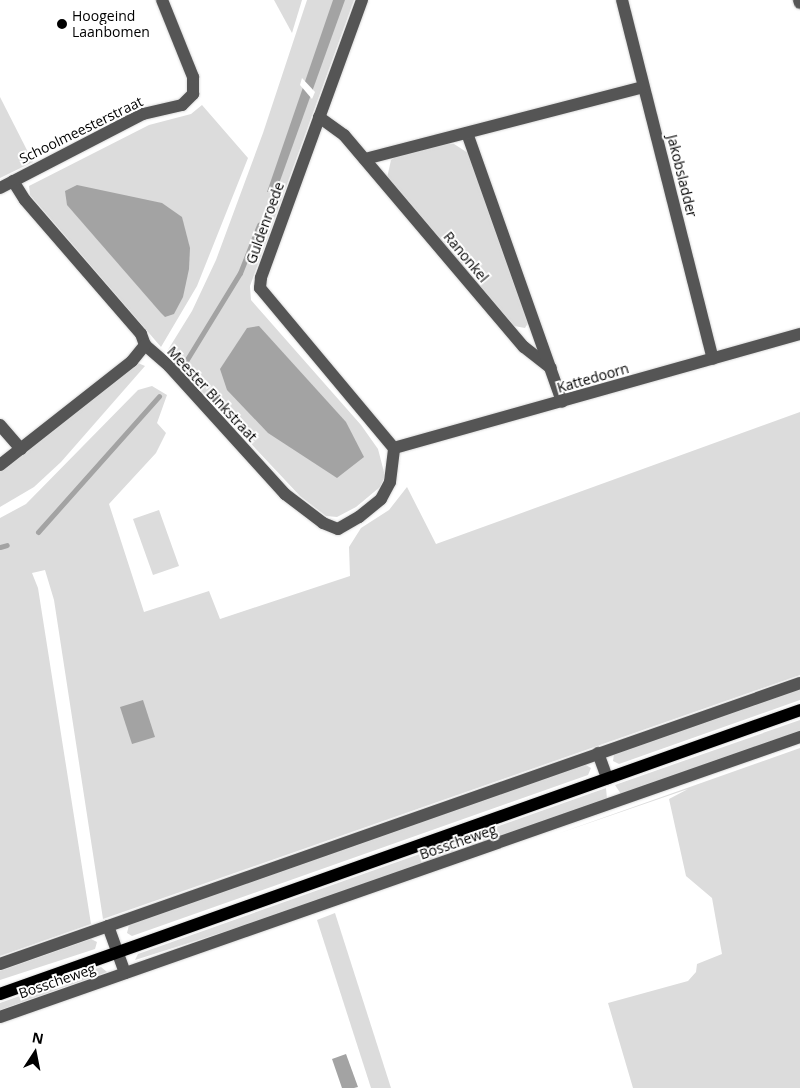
<!DOCTYPE html>
<style>
body{margin:0}
#map{position:relative;width:800px;height:1088px;overflow:hidden;background:#fff;font-family:"Open Sans",sans-serif}
div>[style]{position:absolute}
.green>*{inset:0;background:#dcdcdc}
.water>*{inset:0;background:#a3a3a3}
.pier>*{inset:0;background:#fff}
.stream>*{height:5px;margin:-2.5px;padding:0 2.5px;transform-origin:2.5px;border-radius:2.5px;background:#a3a3a3}
.roads{filter:drop-shadow(0 0 1px #dbdbdb) drop-shadow(0 0 1px #dbdbdb)}
.minor>*{height:12px;margin:-6px;padding:0 6px;transform-origin:6px;border-radius:6px;background:#555}
.major>*{height:12px;margin:-6px;padding:0 6px;transform-origin:6px;border-radius:6px;background:#000}
.dots>*{width:14px;height:14px;translate:-50% -50%;box-sizing:border-box;border:2px solid #fff;border-radius:50%}
span{translate:-50% -50%;white-space:nowrap;text-align:center;line-height:1.15;-webkit-text-stroke:4px #fff;paint-order:stroke}
.poi-label{font-size:14px;color:#000}
.left{translate:0 -50%;text-align:left}
.street-label{font-size:14px;color:#000}
.north{position:absolute;left:10px;top:1028px;width:50px;height:50px;-webkit-text-stroke:4px #fff;paint-order:stroke;rotate:11deg;font-size:14px;font-weight:700;line-height:20px;text-align:center;color:#000}
.north::after{content:'';display:block;margin:auto;width:18px;height:22px;background:#000;clip-path:polygon(50% 0,100% 100%,50% 72%,0 100%)}
</style>
<div id="map">
<div class="green">
<i style="clip-path:polygon(274px 0,302px 0,292px 33px)"></i>
<i style="clip-path:polygon(307px 0,354px 0,250px 286px,251px 300px,361px 425px,378px 449px,385px 476px,380px 487px,356px 507px,337px 517px,326px 516px,300px 496px,166px 353px,192px 311px,216px 260px,263px 133px)"></i>
<i style="clip-path:polygon(0 97px,33px 162px,0 178px)"></i>
<i style="clip-path:polygon(202px 105px,248px 158px,197px 286px,161px 347px,30px 195px,29px 186px,149px 125px,191px 114px)"></i>
<i style="clip-path:polygon(443px 143px,454px 144px,468px 153px,528px 323px,525px 328px,514px 326px,387px 178px,391px 160px,398px 155px)"></i>
<i style="clip-path:polygon(138px 363px,145px 366px,61px 462px,34px 487px,0 507px,0 471px)"></i>
<i style="clip-path:polygon(152px 386px,167px 395px,157px 423px,166px 433px,156px 453px,109px 504px,144px 612px,209px 591px,220px 619px,350px 576px,349px 547px,361px 528px,389px 510px,407px 487px,436px 544px,800px 412px,800px 675px,103px 919px,54px 600px,45px 570px,32px 573px,38px 588px,91px 924px,0 956px,0 518px,26px 504px,138px 390px)"></i>
<i style="clip-path:polygon(159px 510px,179px 566px,153px 575px,133px 519px)"></i>
<i style="clip-path:polygon(800px 688px,800px 700px,619px 764px,613px 761px,614px 754px)"></i>
<i style="clip-path:polygon(800px 720px,800px 731px,621px 794px,615px 785px)"></i>
<i style="clip-path:polygon(800px 748px,800px 1088px,633px 1088px,608px 1003px,688px 981px,696px 972px,697px 964px,722px 954px,712px 898px,686px 876px,669px 799px,688px 789px,557px 834px)"></i>
<i style="clip-path:polygon(584px 764px,591px 768px,588px 775px,132px 936px,127px 933px,129px 925px)"></i>
<i style="clip-path:polygon(606px 788px,607px 799px,287px 912px,135px 960px,138px 954px)"></i>
<i style="clip-path:polygon(335px 913px,391px 1088px,371px 1088px,317px 920px)"></i>
<i style="clip-path:polygon(91px 939px,97px 942px,95px 949px,0 980px,0 971px)"></i>
<i style="clip-path:polygon(101px 967px,107px 972px,0 1010px,0 1003px)"></i>
</div>
<div class="water">
<i style="clip-path:polygon(333px 0,345px 0,276px 192px,267px 192px)"></i>
<i style="clip-path:polygon(77px 185px,162px 203px,182px 217px,190px 248px,189px 269px,183px 297px,174px 314px,165px 317px,161px 313px,67px 205px,65px 191px)"></i>
<i style="clip-path:polygon(259px 326px,346px 422px,364px 457px,337px 478px,268px 433px,227px 390px,220px 369px,247px 328px)"></i>
<i style="clip-path:polygon(143px 700px,155px 737px,132px 744px,120px 707px)"></i>
<i style="clip-path:polygon(346px 1054px,358px 1087px,354px 1088px,342px 1088px,332px 1059px)"></i>
</div>
<div class="pier">
<i style="clip-path:polygon(302px 78px,315px 92px,312px 99px,300px 85px)"></i>
</div>
<div class="stream">
<i style="left:186px;top:361px;width:103px;rotate:-58.5deg"></i>
<i style="left:240px;top:273px;width:52px;rotate:-68.4deg"></i>
<i style="left:38px;top:532px;width:182px;rotate:-48.3deg"></i>
<i style="left:0;top:547px;width:7px;rotate:-16deg"></i>
</div>
<div class="roads">
<div class="minor">
<i style="left:362px;top:0;width:296px;rotate:110deg"></i>
<i style="left:261px;top:278px;width:10px;rotate:96deg"></i>
<i style="left:260px;top:288px;width:209px;rotate:50.1deg"></i>
<i style="left:622px;top:0;width:370px;rotate:75.8deg"></i>
<i style="left:799px;top:0;width:3px;rotate:72deg"></i>
<i style="left:319px;top:117px;width:31px;rotate:36deg"></i>
<i style="left:344px;top:135px;width:278px;rotate:49.7deg"></i>
<i style="left:524px;top:347px;width:34px;rotate:38deg"></i>
<i style="left:467px;top:133px;width:285px;rotate:70.5deg"></i>
<i style="left:365px;top:159px;width:287px;rotate:-14.5deg"></i>
<i style="left:13px;top:181px;width:22px;rotate:58deg"></i>
<i style="left:25px;top:200px;width:177px;rotate:49.1deg"></i>
<i style="left:141px;top:334px;width:12px;rotate:70deg"></i>
<i style="left:145px;top:345px;width:32px;rotate:41deg"></i>
<i style="left:169px;top:366px;width:173px;rotate:47.8deg"></i>
<i style="left:285px;top:494px;width:48px;rotate:37.3deg"></i>
<i style="left:323px;top:523px;width:16px;rotate:22deg"></i>
<i style="left:338px;top:529px;width:24px;rotate:-30deg"></i>
<i style="left:359px;top:517px;width:28px;rotate:-39deg"></i>
<i style="left:381px;top:499px;width:19px;rotate:-62deg"></i>
<i style="left:390px;top:482px;width:34px;rotate:-83deg"></i>
<i style="left:0;top:188px;width:161px;rotate:-27.4deg"></i>
<i style="left:143px;top:114px;width:40px;rotate:-13deg"></i>
<i style="left:182px;top:105px;width:16px;rotate:-45deg"></i>
<i style="left:193px;top:94px;width:17px;rotate:-90deg"></i>
<i style="left:193px;top:77px;width:83px;rotate:-111.9deg"></i>
<i style="left:0;top:425px;width:32px;rotate:49deg"></i>
<i style="left:394px;top:448px;width:422px;rotate:-15.7deg"></i>
<i style="left:0;top:465px;width:168px;rotate:-38.2deg"></i>
<i style="left:132px;top:361px;width:21px;rotate:-51deg"></i>
<i style="left:598px;top:753px;width:27px;rotate:70deg"></i>
<i style="left:108px;top:926px;width:50px;rotate:70.1deg"></i>
<i style="left:0;top:964px;width:848px;rotate:-19.35deg"></i>
<i style="left:0;top:1017px;width:848px;rotate:-19.29deg"></i>
</div>
<div class="major">
<i style="left:0;top:994px;width:849px;rotate:-19.54deg"></i>
</div>
</div>
<div class="dots">
<i style="left:62px;top:24px;background:#000"></i>
</div>
<div class="poi-label">
<span class="left" style="left:72px;top:24px">Hoogeind<br>Laanbomen</span>
</div>
<div class="street-label">
<span style="left:81px;top:130px;rotate:-26deg">Schoolmeesterstraat</span>
<span style="left:682px;top:176px;rotate:76deg">Jakobsladder</span>
<span style="left:265px;top:223px;rotate:-70deg">Guldenroede</span>
<span style="left:466px;top:257px;rotate:50deg">Ranonkel</span>
<span style="left:593px;top:378px;rotate:-16deg">Kattedoorn</span>
<span style="left:212px;top:394px;rotate:47deg">Meester Binkstraat</span>
<span style="left:458px;top:842px;rotate:-19deg">Bosscheweg</span>
<span style="left:57px;top:981px;rotate:-19deg">Bosscheweg</span>
</div>
<div class="north">N</div>
</div>
